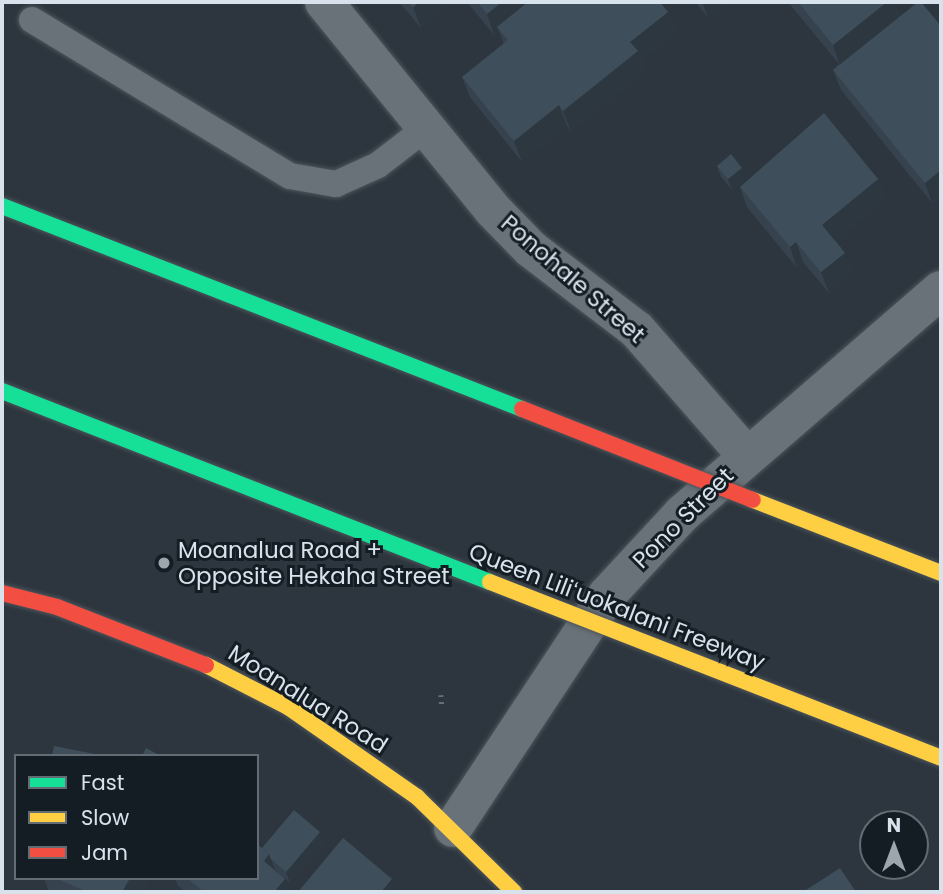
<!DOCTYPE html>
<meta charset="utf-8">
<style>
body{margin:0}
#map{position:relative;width:943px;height:894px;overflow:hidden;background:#2d363e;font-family:Poppins,sans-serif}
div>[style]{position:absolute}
.path>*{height:4.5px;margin-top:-2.25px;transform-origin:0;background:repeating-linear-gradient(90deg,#687076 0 2px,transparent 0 7px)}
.roads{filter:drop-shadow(0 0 2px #4d555c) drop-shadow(0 0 2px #4d555c)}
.lane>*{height:26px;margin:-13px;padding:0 13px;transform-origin:13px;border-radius:13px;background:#697278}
.street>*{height:38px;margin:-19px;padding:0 19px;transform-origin:19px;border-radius:19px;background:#697278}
.slow>*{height:16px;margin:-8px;padding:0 8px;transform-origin:8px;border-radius:8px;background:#ffcf43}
.jam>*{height:16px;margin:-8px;padding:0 8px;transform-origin:8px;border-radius:8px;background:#f24e42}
.bridges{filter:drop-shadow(0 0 2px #4d555c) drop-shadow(0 0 2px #4d555c)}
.fast-bridge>*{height:16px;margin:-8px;padding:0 8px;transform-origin:8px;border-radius:8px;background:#16e098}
.slow-bridge>*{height:16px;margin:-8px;padding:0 8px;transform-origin:8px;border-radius:8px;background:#ffcf43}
.jam-bridge>*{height:16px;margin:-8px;padding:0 8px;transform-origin:8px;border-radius:8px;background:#f24e42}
.wall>*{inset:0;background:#36434e}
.shaded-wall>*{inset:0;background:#2c3740}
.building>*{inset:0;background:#3f4e5b}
.dots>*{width:19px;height:19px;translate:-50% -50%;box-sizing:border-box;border:4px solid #151d24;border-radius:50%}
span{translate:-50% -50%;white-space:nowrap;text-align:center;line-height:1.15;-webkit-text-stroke:6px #151d24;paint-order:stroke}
.street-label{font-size:23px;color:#d7e2ec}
.poi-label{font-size:23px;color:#d7e2ec}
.left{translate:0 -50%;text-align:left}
.frame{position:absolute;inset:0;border:4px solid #d7e2ec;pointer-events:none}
.legend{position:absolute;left:14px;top:754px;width:245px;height:126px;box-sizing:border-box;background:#151d24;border:2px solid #636c74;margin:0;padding:9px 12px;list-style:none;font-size:21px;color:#d7e2ec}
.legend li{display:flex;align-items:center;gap:14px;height:35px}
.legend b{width:35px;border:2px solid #636c74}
.north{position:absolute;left:859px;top:810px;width:70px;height:70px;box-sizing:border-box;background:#151d24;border:2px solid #636c74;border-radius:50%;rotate:0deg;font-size:19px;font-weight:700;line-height:28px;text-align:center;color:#d7e2ec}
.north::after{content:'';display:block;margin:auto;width:24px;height:32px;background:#9ca6af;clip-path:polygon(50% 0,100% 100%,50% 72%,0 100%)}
</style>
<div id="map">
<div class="path">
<i style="left:441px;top:695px;width:12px;rotate:85deg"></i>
</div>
<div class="roads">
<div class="lane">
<i style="left:32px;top:20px;width:301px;rotate:31.2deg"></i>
<i style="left:290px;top:176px;width:47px;rotate:9.9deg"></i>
<i style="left:336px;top:184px;width:46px;rotate:-24.3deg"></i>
<i style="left:378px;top:165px;width:61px;rotate:-37.6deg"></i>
</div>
<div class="street">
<i style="left:324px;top:2px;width:268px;rotate:50.9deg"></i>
<i style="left:493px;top:210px;width:54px;rotate:45.7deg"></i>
<i style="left:531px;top:249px;width:133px;rotate:37.4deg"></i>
<i style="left:637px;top:330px;width:167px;rotate:48.9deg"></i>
<i style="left:453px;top:828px;width:279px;rotate:-56.5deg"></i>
<i style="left:607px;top:595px;width:110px;rotate:-47.2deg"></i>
<i style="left:682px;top:514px;width:342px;rotate:-40.9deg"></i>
</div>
<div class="slow">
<i style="left:206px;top:665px;width:92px;rotate:27.1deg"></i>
<i style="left:288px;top:707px;width:157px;rotate:34.9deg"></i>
<i style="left:417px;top:797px;width:136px;rotate:44.4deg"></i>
</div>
<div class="jam">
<i style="left:2px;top:593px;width:57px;rotate:14.3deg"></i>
<i style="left:57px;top:607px;width:160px;rotate:21.3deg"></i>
</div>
</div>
<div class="bridges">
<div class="fast-bridge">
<i style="left:2px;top:206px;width:558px;rotate:21.32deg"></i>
<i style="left:2px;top:391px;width:524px;rotate:21.38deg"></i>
</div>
<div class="slow-bridge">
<i style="left:753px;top:500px;width:202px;rotate:21.2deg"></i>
<i style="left:490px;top:582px;width:484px;rotate:21.3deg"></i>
</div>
<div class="jam-bridge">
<i style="left:522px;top:409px;width:248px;rotate:21.5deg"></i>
</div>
</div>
<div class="wall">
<i style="clip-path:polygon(399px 2px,453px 2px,421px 28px)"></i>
<i style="clip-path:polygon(467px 2px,660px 2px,668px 12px,676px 33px,641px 61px,645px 72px,571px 132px,567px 126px,522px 162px,470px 97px,462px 77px,504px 44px,499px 31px,494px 35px)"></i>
<i style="clip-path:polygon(695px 2px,726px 2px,708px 17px)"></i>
<i style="clip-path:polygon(788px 2px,893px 2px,899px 17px,941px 26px,941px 197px,932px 203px,841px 90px,833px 70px,839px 64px)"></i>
<i style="clip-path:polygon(717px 166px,747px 179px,732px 190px,721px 177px)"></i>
<i style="clip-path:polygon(878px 179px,886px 199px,836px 241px,845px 253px,852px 273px,829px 293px,803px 262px,797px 268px,747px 207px,740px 187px)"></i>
<i style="clip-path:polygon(324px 843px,290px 883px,275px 870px,290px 892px,186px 892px,178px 886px,175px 878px,257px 878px,262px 848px)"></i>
<i style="clip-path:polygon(44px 878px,149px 878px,141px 892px,49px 892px)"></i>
</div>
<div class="shaded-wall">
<i style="clip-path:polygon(420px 2px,453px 2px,421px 28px,413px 7px)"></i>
<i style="clip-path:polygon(502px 2px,535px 2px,497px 27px,499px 31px,494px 35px,487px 14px)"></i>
<i style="clip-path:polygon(702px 2px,726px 2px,708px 17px)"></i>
<i style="clip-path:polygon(887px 2px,893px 2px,899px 19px,840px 66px,833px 45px)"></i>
<i style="clip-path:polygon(668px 12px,676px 33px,641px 61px,645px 72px,571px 132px,563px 111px,630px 42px)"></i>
<i style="clip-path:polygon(559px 105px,567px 126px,522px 162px,514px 141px)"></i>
<i style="clip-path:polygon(742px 168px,747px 179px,732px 190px,728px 179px)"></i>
<i style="clip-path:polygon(941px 170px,941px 197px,932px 203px,925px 183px)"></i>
<i style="clip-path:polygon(878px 179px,886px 199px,830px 246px,822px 225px)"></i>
<i style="clip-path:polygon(796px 242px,803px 262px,797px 268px,790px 247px)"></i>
<i style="clip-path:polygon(845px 253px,852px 273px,829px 293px,821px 272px)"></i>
<i style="clip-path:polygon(320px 832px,324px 843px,290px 883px,286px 872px)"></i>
<i style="clip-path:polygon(269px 854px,277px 875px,264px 861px)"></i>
<i style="clip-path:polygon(130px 878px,149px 878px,141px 892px,122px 892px)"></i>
<i style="clip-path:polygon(285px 879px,290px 892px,274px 892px)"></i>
<i style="clip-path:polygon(392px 879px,397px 892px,381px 892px)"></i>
</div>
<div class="building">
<i style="clip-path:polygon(408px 2px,420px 2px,413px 7px)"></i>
<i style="clip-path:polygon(477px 2px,502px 2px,487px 14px)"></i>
<i style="clip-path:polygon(528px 2px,660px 2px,668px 12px,630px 42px,638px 51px,563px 111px,559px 105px,514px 141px,462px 77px,508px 40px,497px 27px)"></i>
<i style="clip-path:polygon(798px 2px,887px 2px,833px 45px)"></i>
<i style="clip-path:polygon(918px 2px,921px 2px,941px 26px,941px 170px,925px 183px,833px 70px)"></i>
<i style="clip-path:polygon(824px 113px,878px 179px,822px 225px,845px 253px,821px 272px,796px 242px,790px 247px,740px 187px)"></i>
<i style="clip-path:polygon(731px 154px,742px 168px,728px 179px,717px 166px)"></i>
<i style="clip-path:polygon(54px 746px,105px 756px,52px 756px)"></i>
<i style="clip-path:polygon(146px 748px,161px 756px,142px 756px)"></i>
<i style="clip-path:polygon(294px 810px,320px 832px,286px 872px,271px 859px,269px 854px,262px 848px)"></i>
<i style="clip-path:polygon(343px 838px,392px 879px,381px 892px,298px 892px)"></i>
<i style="clip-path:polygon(257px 844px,269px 854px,264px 861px,285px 879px,274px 892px,204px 892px,187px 878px,257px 878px)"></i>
<i style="clip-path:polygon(840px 868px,856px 892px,803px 892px)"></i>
<i style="clip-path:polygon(55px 878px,130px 878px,122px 892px,88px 892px)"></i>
</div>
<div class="dots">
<i style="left:164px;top:563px;background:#9ca6af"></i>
</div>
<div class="street-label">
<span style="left:573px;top:279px;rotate:41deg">Ponohale Street</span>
<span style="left:683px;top:518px;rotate:-45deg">Pono Street</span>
<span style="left:617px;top:607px;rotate:21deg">Queen Liliʻuokalani Freeway</span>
<span style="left:308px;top:699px;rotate:32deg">Moanalua Road</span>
</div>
<div class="poi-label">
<span class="left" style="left:178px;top:563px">Moanalua Road +<br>Opposite Hekaha Street</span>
</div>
<div class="frame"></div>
<ul class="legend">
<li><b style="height:9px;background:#16e098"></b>Fast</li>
<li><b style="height:9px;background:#ffcf43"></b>Slow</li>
<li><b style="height:9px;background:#f24e42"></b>Jam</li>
</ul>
<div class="north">N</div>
</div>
